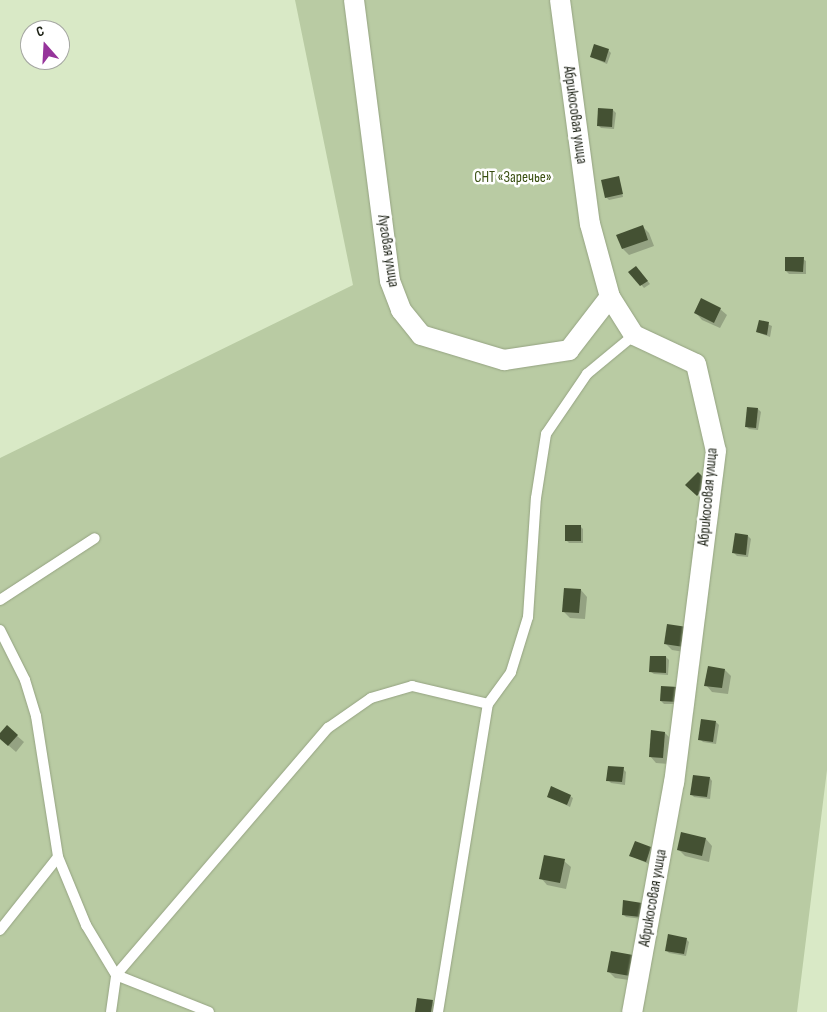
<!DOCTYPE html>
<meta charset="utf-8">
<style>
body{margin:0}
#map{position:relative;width:827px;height:1012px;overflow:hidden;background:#d9e9c6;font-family:"Sofia Sans Condensed",sans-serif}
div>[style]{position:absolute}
.green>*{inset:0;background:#b9cba3}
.shadow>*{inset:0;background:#0003}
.building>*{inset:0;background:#445133}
.roads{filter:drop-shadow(0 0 1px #95a382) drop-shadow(0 0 1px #95a382)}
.service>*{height:10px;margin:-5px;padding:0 5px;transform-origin:5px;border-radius:5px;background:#fff}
.minor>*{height:20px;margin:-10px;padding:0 10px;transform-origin:10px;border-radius:10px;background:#fff}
span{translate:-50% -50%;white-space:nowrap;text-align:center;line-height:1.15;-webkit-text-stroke:5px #fff;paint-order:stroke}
.street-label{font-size:15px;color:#1d2216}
.park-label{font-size:15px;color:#394f11}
.north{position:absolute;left:20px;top:20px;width:50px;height:50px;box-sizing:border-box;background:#fff;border:1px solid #a5a7a2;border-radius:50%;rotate:341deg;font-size:14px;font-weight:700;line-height:20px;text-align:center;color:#1d2216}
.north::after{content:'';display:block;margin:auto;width:18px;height:22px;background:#96349b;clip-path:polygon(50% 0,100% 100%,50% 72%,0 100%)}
</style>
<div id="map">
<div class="green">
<i style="clip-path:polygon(295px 0,827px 0,827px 770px,797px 1012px,0 1012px,0 458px,353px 285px)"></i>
</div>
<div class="shadow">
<i style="clip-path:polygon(608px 50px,611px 53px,607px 64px,591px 57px)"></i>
<i style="clip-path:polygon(613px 110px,616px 113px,614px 129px,601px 128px,598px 125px)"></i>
<i style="clip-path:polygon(619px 177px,623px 197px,609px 200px,606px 197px)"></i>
<i style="clip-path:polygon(642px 226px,649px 233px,654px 246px,629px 255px,623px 249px)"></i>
<i style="clip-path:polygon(803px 259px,806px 261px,806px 274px,789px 274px,786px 271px)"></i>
<i style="clip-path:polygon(639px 270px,650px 284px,644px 288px,630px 272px)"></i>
<i style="clip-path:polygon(720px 309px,727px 315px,720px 328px,702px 320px,696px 313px)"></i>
<i style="clip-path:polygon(760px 321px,772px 326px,770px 337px,757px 332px)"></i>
<i style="clip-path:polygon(758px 409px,761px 412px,758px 430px,749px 429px,746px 426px)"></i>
<i style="clip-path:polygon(580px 526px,583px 529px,583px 543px,569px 543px,566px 540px)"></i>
<i style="clip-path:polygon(748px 536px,751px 539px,748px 557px,737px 556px,734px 553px)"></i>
<i style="clip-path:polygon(581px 590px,587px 597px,585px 619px,570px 618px,563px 611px)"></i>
<i style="clip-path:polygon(668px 626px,690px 653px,672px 650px,665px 643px)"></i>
<i style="clip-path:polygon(666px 657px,669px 660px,668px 675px,654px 674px,651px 672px)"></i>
<i style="clip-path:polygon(725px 670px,731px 676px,728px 694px,712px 692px,706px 685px)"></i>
<i style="clip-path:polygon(662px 687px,680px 704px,664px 704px,661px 701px)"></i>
<i style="clip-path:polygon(716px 722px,719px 725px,716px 744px,703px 742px,700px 739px)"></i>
<i style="clip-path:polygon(7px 727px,24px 742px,16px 752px,0 738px)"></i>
<i style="clip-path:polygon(665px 733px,671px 739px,669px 764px,656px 763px,650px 756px)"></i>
<i style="clip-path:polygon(623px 769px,626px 772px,625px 785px,611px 783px,608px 780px)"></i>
<i style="clip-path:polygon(710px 778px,712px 781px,710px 799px,694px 797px,691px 794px)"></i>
<i style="clip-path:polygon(548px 796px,570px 796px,573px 798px,570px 807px)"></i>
<i style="clip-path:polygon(706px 839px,712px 846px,709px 862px,685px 856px,679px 850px)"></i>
<i style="clip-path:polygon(651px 848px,654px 851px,649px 864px,631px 856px)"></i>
<i style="clip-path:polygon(564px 861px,571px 867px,566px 889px,547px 885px,541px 878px)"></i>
<i style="clip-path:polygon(624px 902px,643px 919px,626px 917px,623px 914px)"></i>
<i style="clip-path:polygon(686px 939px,689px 942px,686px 956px,669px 953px,666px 950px)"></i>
<i style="clip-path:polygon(612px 953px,636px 981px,615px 978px,609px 972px)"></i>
<i style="clip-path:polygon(432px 1001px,435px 1004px,434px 1012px,416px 1012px)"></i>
</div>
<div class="building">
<i style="clip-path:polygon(594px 44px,609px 49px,605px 62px,590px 57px)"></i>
<i style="clip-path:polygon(598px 108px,613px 109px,612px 127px,597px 126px)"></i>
<i style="clip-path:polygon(619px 176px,623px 194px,605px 198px,601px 180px)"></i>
<i style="clip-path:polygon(643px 225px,648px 240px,622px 249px,616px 235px)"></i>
<i style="clip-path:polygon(785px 257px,804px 257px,803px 272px,785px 271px)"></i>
<i style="clip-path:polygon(636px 266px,648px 281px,640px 286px,628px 272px)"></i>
<i style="clip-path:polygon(701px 298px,721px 308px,714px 323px,694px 313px)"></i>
<i style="clip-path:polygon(759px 320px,769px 322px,767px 335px,756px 332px)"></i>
<i style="clip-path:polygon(747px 407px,758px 408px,756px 428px,745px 427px)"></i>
<i style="clip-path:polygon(698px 472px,709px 483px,697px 496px,685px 485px)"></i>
<i style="clip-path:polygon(565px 525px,581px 525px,581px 541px,565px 541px)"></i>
<i style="clip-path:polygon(735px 533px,748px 535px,746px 555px,732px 553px)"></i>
<i style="clip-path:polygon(564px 588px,581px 589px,579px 613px,562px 612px)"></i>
<i style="clip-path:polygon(667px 624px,687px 627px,684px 647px,664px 644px)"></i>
<i style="clip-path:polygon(650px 656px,666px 656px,666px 673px,649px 672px)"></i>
<i style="clip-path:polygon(708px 666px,725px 669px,722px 688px,704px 686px)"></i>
<i style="clip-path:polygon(661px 686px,678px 687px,678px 702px,660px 701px)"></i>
<i style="clip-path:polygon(701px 719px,716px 721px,713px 742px,698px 740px)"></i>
<i style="clip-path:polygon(7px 725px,18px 735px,8px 746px,0 739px,0 733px)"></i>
<i style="clip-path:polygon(651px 730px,665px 732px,663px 758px,649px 757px)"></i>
<i style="clip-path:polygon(608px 766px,624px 767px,622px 782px,606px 781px)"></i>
<i style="clip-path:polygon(693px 775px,710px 777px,707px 797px,690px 795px)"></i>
<i style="clip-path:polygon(551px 786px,571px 795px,567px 805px,547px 797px)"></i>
<i style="clip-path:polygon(681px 832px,706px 838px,702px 856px,677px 850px)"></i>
<i style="clip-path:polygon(635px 841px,651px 847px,646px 862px,629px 856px)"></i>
<i style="clip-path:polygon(544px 855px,565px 859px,560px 883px,539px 879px)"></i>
<i style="clip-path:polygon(623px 900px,642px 903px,641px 917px,622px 915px)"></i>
<i style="clip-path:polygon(668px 934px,687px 938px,684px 954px,665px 951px)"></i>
<i style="clip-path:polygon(611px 951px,633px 955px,630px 976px,607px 972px)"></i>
<i style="clip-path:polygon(417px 998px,433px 1000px,431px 1012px,415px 1012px)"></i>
</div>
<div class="roads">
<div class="service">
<i style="left:0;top:600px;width:113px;rotate:-33.1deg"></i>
<i style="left:0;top:630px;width:56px;rotate:63.4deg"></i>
<i style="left:25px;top:680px;width:38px;rotate:73deg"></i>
<i style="left:36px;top:716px;width:143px;rotate:81.1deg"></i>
<i style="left:58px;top:857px;width:74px;rotate:67.6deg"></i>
<i style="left:86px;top:925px;width:58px;rotate:59deg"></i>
<i style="left:116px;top:975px;width:100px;rotate:21.7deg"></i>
<i style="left:0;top:930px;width:93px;rotate:-51.5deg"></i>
<i style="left:111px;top:1012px;width:37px;rotate:-82deg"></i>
<i style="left:116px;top:975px;width:326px;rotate:-49.4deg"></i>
<i style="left:328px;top:728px;width:52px;rotate:-34.9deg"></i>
<i style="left:371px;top:698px;width:43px;rotate:-16.3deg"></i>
<i style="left:412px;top:686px;width:78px;rotate:13.3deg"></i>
<i style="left:438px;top:1012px;width:312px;rotate:-80.8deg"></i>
<i style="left:488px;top:704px;width:39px;rotate:-54deg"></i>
<i style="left:511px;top:672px;width:58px;rotate:-72.8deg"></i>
<i style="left:528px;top:617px;width:119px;rotate:-86.2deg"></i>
<i style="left:536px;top:498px;width:65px;rotate:-81.1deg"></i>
<i style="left:546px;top:434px;width:73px;rotate:-55.7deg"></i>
<i style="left:587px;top:374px;width:61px;rotate:-39.7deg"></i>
</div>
<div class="minor">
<i style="left:354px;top:0;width:283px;rotate:82.7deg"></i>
<i style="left:390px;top:281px;width:31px;rotate:69deg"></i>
<i style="left:401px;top:310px;width:32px;rotate:51deg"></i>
<i style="left:421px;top:335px;width:87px;rotate:16.8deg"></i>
<i style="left:504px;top:360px;width:66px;rotate:-8.7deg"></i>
<i style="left:569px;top:350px;width:67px;rotate:-52.3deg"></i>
<i style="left:560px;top:0;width:226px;rotate:82.4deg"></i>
<i style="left:590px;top:224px;width:76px;rotate:74.7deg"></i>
<i style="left:610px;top:297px;width:45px;rotate:57.7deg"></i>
<i style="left:634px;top:335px;width:68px;rotate:25.1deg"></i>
<i style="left:696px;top:364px;width:89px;rotate:77.1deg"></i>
<i style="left:716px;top:451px;width:334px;rotate:97.2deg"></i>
<i style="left:674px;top:782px;width:234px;rotate:100.3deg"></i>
</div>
</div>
<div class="street-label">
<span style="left:575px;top:115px;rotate:82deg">Абрикосовая улица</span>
<span style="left:388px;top:251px;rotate:81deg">Луговая улица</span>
<span style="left:708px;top:497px;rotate:-85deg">Абрикосовая улица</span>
<span style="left:653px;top:898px;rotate:-80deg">Абрикосовая улица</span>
</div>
<div class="park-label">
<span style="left:513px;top:178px">СНТ «Заречье»</span>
</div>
<div class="north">С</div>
</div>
